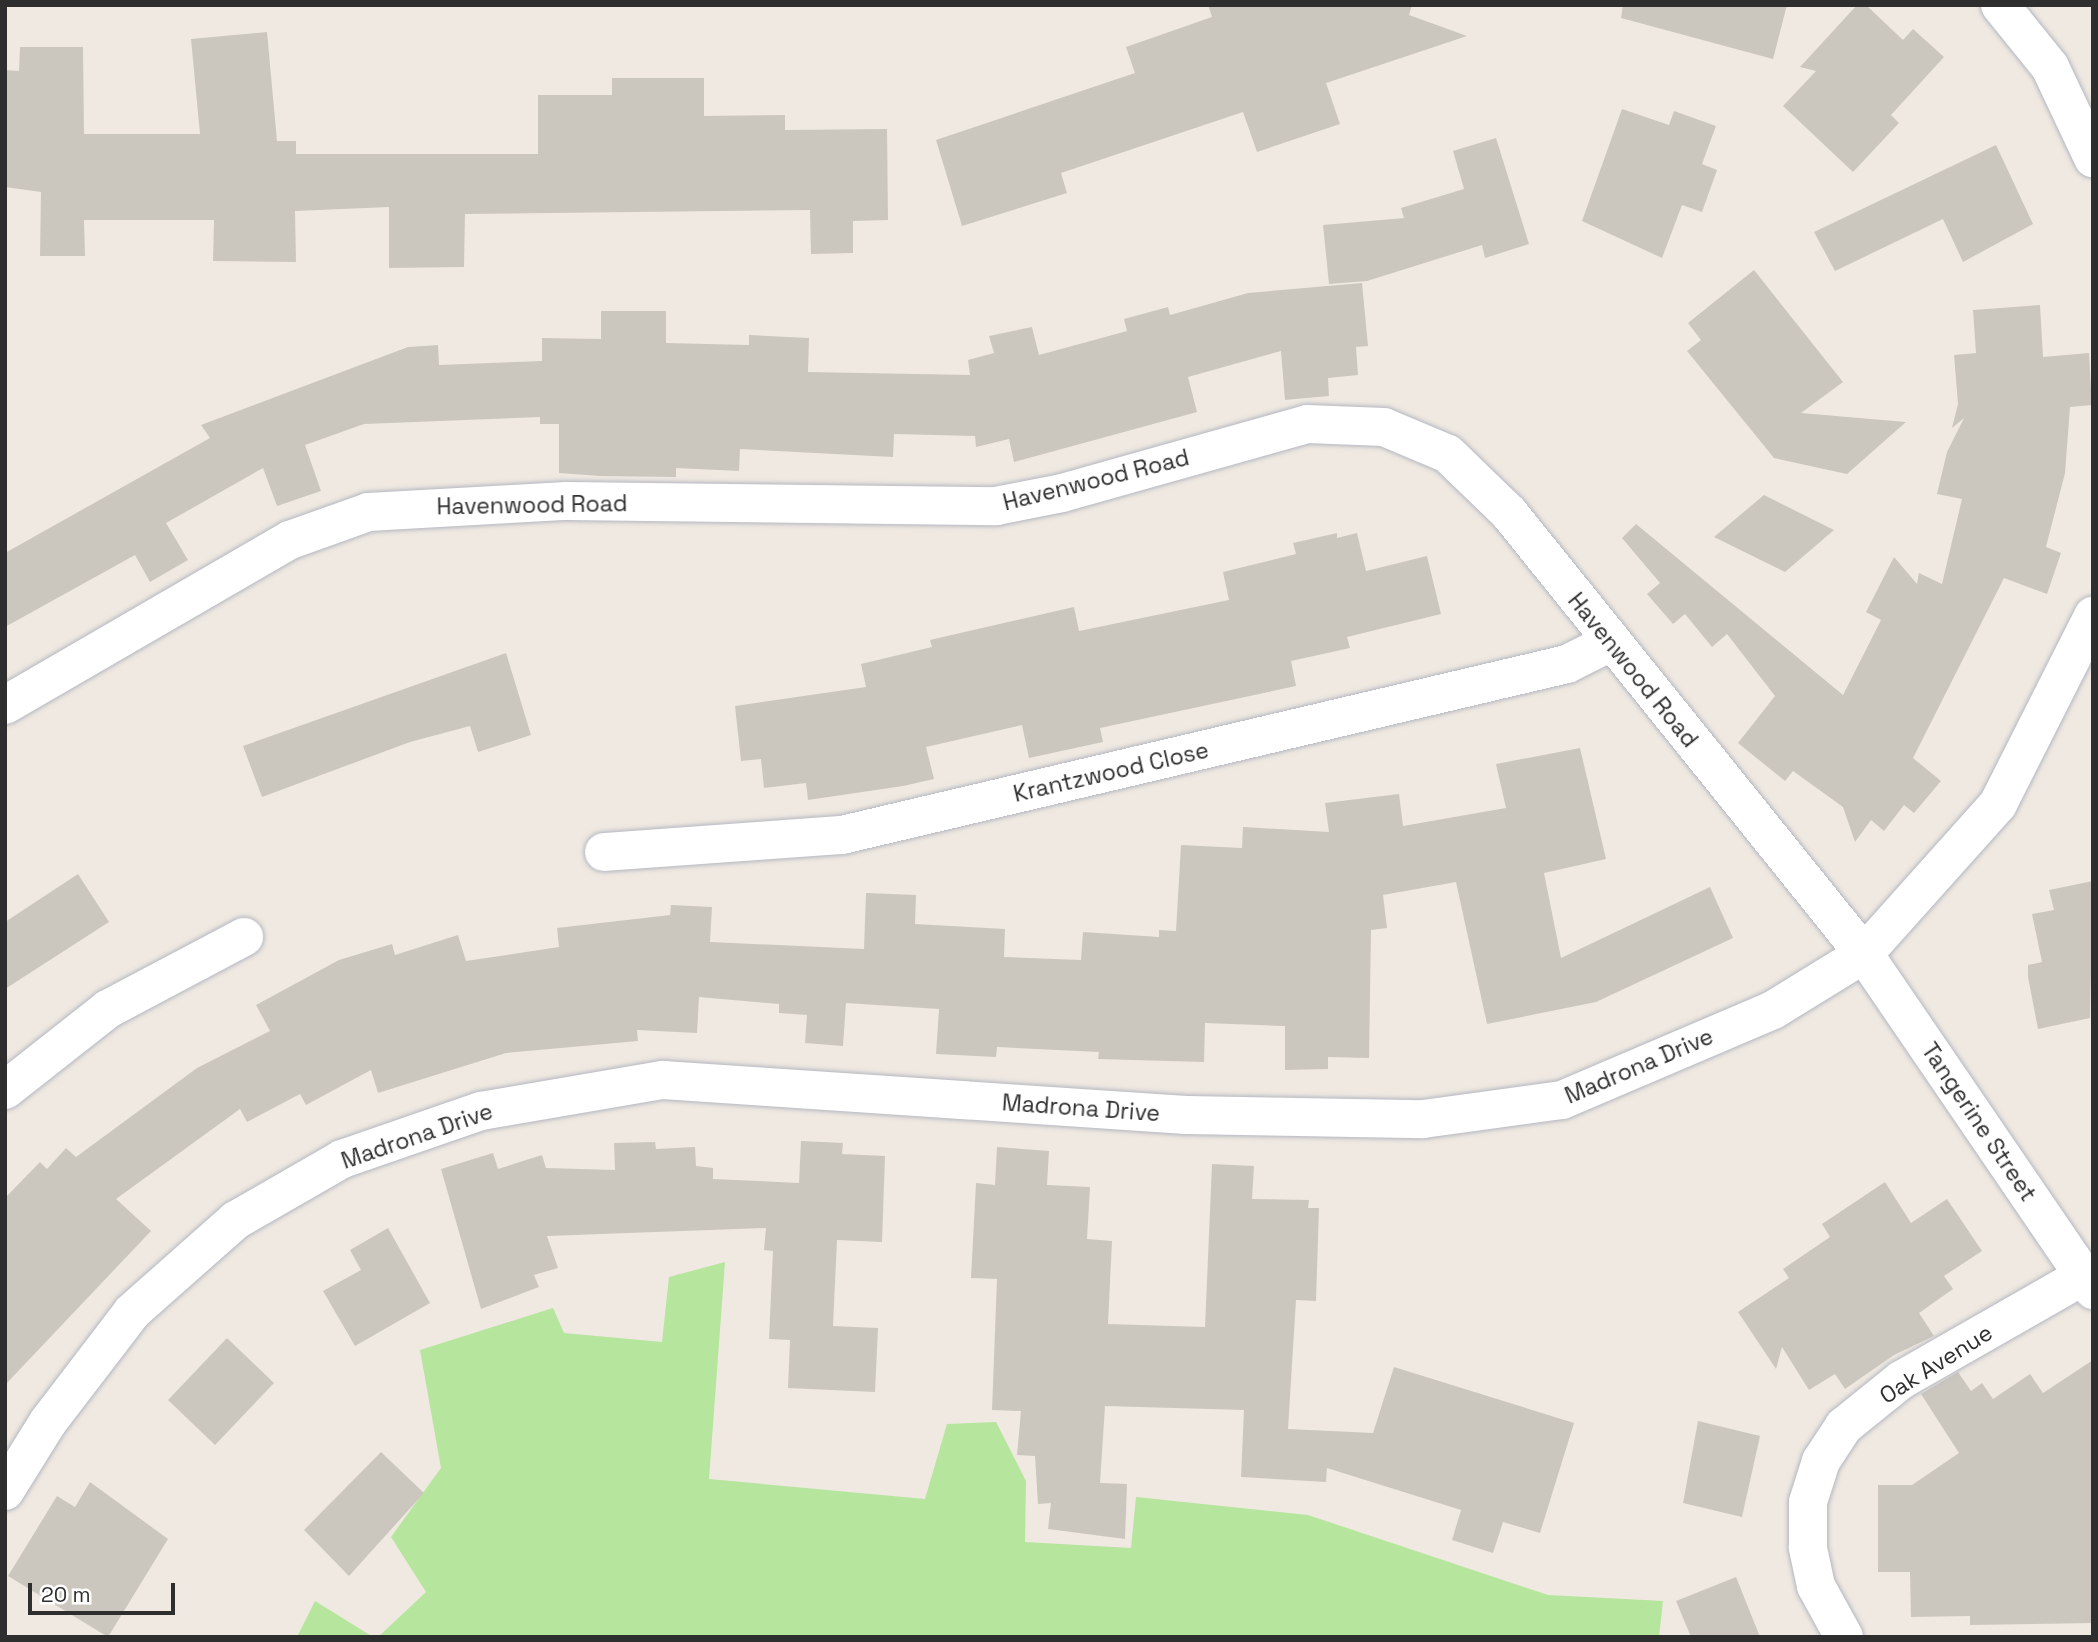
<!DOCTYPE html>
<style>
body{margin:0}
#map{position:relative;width:2098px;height:1642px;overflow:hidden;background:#efe9e1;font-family:"Space Grotesk",sans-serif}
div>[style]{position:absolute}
.green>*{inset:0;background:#b6e59e}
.building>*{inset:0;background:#cbc7bf}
.roads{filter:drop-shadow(0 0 2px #b4b7c1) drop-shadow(0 0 2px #b4b7c1)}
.street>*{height:38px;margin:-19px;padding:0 19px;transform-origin:19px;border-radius:19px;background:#fff}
span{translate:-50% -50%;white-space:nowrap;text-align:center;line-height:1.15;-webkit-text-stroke:5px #fff;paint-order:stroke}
.street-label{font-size:23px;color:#2e2e2e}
.frame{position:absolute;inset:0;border:7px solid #2e2e2e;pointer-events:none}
.scale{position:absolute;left:28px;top:1583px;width:147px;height:32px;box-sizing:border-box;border:4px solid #2e2e2e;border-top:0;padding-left:9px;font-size:21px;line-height:24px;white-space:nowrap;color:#2e2e2e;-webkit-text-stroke:5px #fff;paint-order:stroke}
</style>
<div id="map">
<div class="green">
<i style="clip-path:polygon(725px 1262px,709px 1479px,925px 1499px,947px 1424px,996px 1422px,1026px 1481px,1025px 1542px,1131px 1548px,1136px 1497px,1308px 1515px,1548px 1595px,1663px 1601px,1659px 1637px,378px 1637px,426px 1592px,391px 1537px,441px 1468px,420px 1350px,553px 1308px,564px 1333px,662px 1342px,669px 1277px)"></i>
<i style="clip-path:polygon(315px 1601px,373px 1637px,297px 1637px)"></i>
</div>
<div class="building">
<i style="clip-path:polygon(1208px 5px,1412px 5px,1409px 15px,1467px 36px,1326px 83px,1340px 124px,1257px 152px,1243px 112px,1061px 173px,1067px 193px,962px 226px,936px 140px,1135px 73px,1126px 47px,1212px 17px)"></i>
<i style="clip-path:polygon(1623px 5px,1787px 5px,1773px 59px,1621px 18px)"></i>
<i style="clip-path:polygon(1857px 5px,1866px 5px,1903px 40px,1913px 29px,1944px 57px,1891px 115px,1899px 123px,1853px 172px,1783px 106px,1816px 71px,1800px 67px)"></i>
<i style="clip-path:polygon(267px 32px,277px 141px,296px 141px,296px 154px,538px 154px,538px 95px,612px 95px,612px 78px,704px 78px,704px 116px,785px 115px,785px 130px,887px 129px,888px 220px,853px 221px,853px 253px,811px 254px,810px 210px,465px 214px,464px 267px,389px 268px,389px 207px,295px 211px,296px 262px,213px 261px,214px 220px,84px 220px,85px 256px,40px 256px,41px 192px,5px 187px,5px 70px,19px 71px,20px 47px,83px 47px,84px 134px,200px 134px,191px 39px)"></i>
<i style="clip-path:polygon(1622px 109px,1669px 125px,1674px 111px,1716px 126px,1702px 164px,1717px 170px,1702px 212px,1682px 205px,1662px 258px,1582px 221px)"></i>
<i style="clip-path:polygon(1496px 138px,1529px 244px,1485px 258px,1482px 245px,1367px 281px,1329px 284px,1323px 225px,1404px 218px,1401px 208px,1464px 189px,1453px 151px)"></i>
<i style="clip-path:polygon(1996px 145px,2033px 224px,1963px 262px,1943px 219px,1835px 271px,1814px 232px)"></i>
<i style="clip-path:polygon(1754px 270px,1843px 382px,1801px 413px,1906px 422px,1847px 474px,1774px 458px,1687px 351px,1701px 340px,1688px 323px)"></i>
<i style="clip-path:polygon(1362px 283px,1368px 346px,1356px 347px,1358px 375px,1328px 378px,1329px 396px,1285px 400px,1281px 351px,1188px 377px,1197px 412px,1014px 462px,1009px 439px,976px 447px,975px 436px,894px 434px,893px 457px,740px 449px,739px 471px,676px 468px,676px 477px,600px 476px,559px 473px,559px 424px,540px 424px,540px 417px,364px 424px,305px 445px,321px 491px,277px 506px,263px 468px,166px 523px,188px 560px,150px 582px,135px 555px,5px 627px,5px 553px,210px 438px,201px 425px,408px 347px,438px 345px,439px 365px,542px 361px,542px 338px,601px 339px,601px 311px,666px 311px,666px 343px,749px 345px,749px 335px,809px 338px,808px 372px,970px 375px,968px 360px,994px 353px,989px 336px,1032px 327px,1039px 355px,1127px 331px,1124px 319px,1168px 307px,1170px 315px,1248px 293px)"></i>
<i style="clip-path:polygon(2040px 305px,2043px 357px,2089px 353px,2092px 405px,2070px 407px,2065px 473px,2046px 547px,2061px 553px,2047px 594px,2004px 578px,1913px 758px,1941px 781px,1914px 813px,1904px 805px,1884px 831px,1871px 820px,1855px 842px,1843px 807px,1793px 771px,1785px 781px,1738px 743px,1775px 696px,1727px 634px,1712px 647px,1685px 614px,1673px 624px,1647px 594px,1660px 583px,1622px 538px,1636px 524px,1843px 695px,1881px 620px,1866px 612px,1894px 557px,1917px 584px,1919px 573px,1942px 584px,1962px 499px,1937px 494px,1947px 452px,1964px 418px,1952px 428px,1958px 404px,1954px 355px,1976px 353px,1973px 310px)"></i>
<i style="clip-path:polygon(1764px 495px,1834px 530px,1785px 572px,1714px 537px)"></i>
<i style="clip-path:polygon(1337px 533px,1337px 538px,1357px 533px,1366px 571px,1427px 556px,1441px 614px,1347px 637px,1350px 648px,1291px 661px,1296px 686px,1100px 728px,1103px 742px,1029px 758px,1022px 725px,926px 747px,934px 779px,903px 786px,808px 800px,806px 783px,764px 788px,761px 759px,741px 761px,735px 706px,866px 687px,861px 664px,932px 647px,930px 640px,1074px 607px,1079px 631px,1229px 600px,1223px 572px,1296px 554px,1293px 543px)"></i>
<i style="clip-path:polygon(506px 653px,531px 735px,478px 752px,470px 726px,410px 742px,262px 797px,243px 746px)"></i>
<i style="clip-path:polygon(1580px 748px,1606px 859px,1544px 873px,1561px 958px,1710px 887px,1733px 938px,1596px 1002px,1487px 1024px,1456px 882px,1383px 895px,1387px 928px,1371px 930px,1369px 1058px,1328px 1057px,1328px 1069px,1285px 1070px,1285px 1026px,1205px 1023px,1204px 1062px,1098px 1059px,1099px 1052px,997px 1047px,996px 1057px,936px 1054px,939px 1009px,846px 1003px,843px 1046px,805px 1043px,807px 1015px,779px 1013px,779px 1004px,699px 997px,697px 1033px,637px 1030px,638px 1041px,506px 1053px,378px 1093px,371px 1070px,306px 1105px,300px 1094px,247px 1122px,240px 1109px,116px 1199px,151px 1231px,5px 1385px,5px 1198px,40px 1162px,47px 1169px,66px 1148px,76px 1157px,197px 1068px,270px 1031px,256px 1005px,339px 960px,392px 944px,395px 955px,458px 935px,466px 961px,559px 947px,557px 928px,670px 915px,671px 905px,712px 907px,710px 942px,864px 949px,866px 893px,916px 895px,915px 924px,1005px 929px,1004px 957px,1081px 960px,1083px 932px,1159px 937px,1159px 930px,1176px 931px,1181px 845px,1242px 848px,1243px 827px,1329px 832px,1325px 803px,1399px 794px,1403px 826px,1506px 808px,1496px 764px)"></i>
<i style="clip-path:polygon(78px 874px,109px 922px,5px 989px,5px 922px)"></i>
<i style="clip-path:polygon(2093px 881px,2090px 1018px,2038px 1029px,2028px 977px,2028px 965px,2042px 962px,2032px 914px,2054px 910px,2049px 890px)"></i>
<i style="clip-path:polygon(801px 1141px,843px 1143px,842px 1154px,885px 1156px,882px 1242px,837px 1240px,833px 1326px,878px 1328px,875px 1392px,788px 1388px,790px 1340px,769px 1339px,773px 1251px,764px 1250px,766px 1228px,547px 1236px,558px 1268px,534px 1275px,539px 1287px,481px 1309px,441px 1169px,493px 1153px,498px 1169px,542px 1155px,546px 1168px,615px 1170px,614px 1143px,655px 1142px,656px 1149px,695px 1147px,696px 1166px,713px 1168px,713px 1179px,799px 1183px)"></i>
<i style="clip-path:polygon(997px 1147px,1049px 1151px,1047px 1185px,1090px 1187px,1087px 1239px,1112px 1241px,1108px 1324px,1205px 1327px,1212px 1164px,1254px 1166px,1252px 1199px,1309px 1200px,1308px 1208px,1319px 1208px,1316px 1301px,1296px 1300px,1288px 1429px,1373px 1433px,1394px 1367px,1574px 1423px,1540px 1533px,1503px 1522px,1493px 1553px,1452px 1540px,1461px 1510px,1327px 1468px,1326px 1482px,1241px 1477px,1244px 1410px,1105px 1406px,1100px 1483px,1127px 1484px,1125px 1539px,1048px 1529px,1051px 1503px,1038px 1504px,1035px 1456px,1017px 1455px,1021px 1411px,992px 1410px,997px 1279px,971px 1278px,976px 1183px,995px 1185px)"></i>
<i style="clip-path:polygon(1885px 1182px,1911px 1223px,1947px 1199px,1982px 1251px,1944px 1276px,1953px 1289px,1919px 1313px,1934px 1336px,1894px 1355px,1845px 1389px,1835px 1374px,1809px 1390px,1782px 1347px,1776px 1369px,1738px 1312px,1789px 1278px,1783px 1269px,1830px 1237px,1822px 1224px)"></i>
<i style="clip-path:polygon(388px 1228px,430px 1303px,355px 1346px,323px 1291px,361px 1270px,350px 1250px)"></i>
<i style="clip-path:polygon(227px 1338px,274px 1383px,215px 1445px,168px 1400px)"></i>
<i style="clip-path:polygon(2093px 1360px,2093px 1623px,1970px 1625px,1970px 1616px,1911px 1617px,1910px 1572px,1878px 1572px,1878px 1485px,1912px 1485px,1959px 1453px,1921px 1394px,1958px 1372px,1971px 1391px,1982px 1383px,1993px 1399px,2030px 1374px,2043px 1393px)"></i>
<i style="clip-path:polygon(1698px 1421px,1760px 1436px,1742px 1517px,1683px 1503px)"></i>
<i style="clip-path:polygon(381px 1452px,424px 1493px,349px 1576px,304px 1530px)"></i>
<i style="clip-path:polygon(90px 1482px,168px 1539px,108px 1637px,8px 1576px,57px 1496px,75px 1507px)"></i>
<i style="clip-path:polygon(1736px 1577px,1760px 1637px,1691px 1637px,1676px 1601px)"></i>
</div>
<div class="roads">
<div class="street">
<i style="left:2000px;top:5px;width:80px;rotate:51.1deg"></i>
<i style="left:2050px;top:67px;width:101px;rotate:64.7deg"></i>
<i style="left:5px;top:705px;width:329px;rotate:-30.1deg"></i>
<i style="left:290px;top:540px;width:83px;rotate:-19.7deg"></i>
<i style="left:368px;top:512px;width:199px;rotate:-3.2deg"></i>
<i style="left:567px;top:501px;width:429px;rotate:0.7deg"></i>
<i style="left:996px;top:506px;width:67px;rotate:-11.1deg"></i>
<i style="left:1062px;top:493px;width:255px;rotate:-15.7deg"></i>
<i style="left:1307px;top:424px;width:77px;rotate:2.2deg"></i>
<i style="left:1384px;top:427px;width:69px;rotate:22.9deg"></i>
<i style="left:1448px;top:454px;width:85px;rotate:44deg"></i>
<i style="left:1509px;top:513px;width:566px;rotate:51.17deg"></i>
<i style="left:1864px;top:954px;width:407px;rotate:55.7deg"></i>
<i style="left:604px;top:852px;width:239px;rotate:-4.1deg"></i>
<i style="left:842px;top:835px;width:745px;rotate:-13.27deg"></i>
<i style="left:1567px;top:664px;width:47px;rotate:-26.6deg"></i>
<i style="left:5px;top:1090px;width:131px;rotate:-38.2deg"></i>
<i style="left:108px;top:1009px;width:154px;rotate:-27.9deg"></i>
<i style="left:5px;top:1491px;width:81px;rotate:-58.1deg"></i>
<i style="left:48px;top:1422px;width:138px;rotate:-52.6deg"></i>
<i style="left:132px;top:1312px;width:139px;rotate:-41.5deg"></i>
<i style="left:236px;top:1220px;width:122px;rotate:-29.9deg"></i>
<i style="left:342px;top:1159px;width:147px;rotate:-19.1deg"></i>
<i style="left:481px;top:1111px;width:185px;rotate:-9.7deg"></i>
<i style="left:663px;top:1080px;width:524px;rotate:3.83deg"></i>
<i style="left:1186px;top:1115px;width:237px;rotate:1deg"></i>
<i style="left:1423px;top:1119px;width:140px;rotate:-7.8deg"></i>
<i style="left:1562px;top:1100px;width:229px;rotate:-23.1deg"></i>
<i style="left:1773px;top:1010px;width:107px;rotate:-31.6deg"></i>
<i style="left:1864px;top:954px;width:201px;rotate:-48.2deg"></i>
<i style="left:1998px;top:804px;width:211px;rotate:-63.2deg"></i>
<i style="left:1844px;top:1637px;width:58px;rotate:-118.8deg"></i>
<i style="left:1816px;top:1586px;width:40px;rotate:-102deg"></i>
<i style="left:1808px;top:1547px;width:45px;rotate:-90deg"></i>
<i style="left:1808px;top:1502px;width:43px;rotate:-72.4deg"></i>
<i style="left:1821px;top:1461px;width:42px;rotate:-56.7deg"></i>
<i style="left:1844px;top:1426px;width:73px;rotate:-38.9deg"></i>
<i style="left:1901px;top:1380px;width:210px;rotate:-29.7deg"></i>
</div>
</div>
<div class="street-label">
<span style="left:1096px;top:480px;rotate:-14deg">Havenwood Road</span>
<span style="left:532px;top:505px;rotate:-1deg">Havenwood Road</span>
<span style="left:1633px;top:670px;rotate:51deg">Havenwood Road</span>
<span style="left:1111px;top:772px;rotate:-13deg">Krantzwood Close</span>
<span style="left:1639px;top:1066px;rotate:-23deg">Madrona Drive</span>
<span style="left:1081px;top:1108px;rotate:4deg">Madrona Drive</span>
<span style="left:1979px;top:1122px;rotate:56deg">Tangerine Street</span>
<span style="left:417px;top:1136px;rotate:-19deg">Madrona Drive</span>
<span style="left:1936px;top:1364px;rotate:-32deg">Oak Avenue</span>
</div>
<div class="frame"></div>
<div class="scale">20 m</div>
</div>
